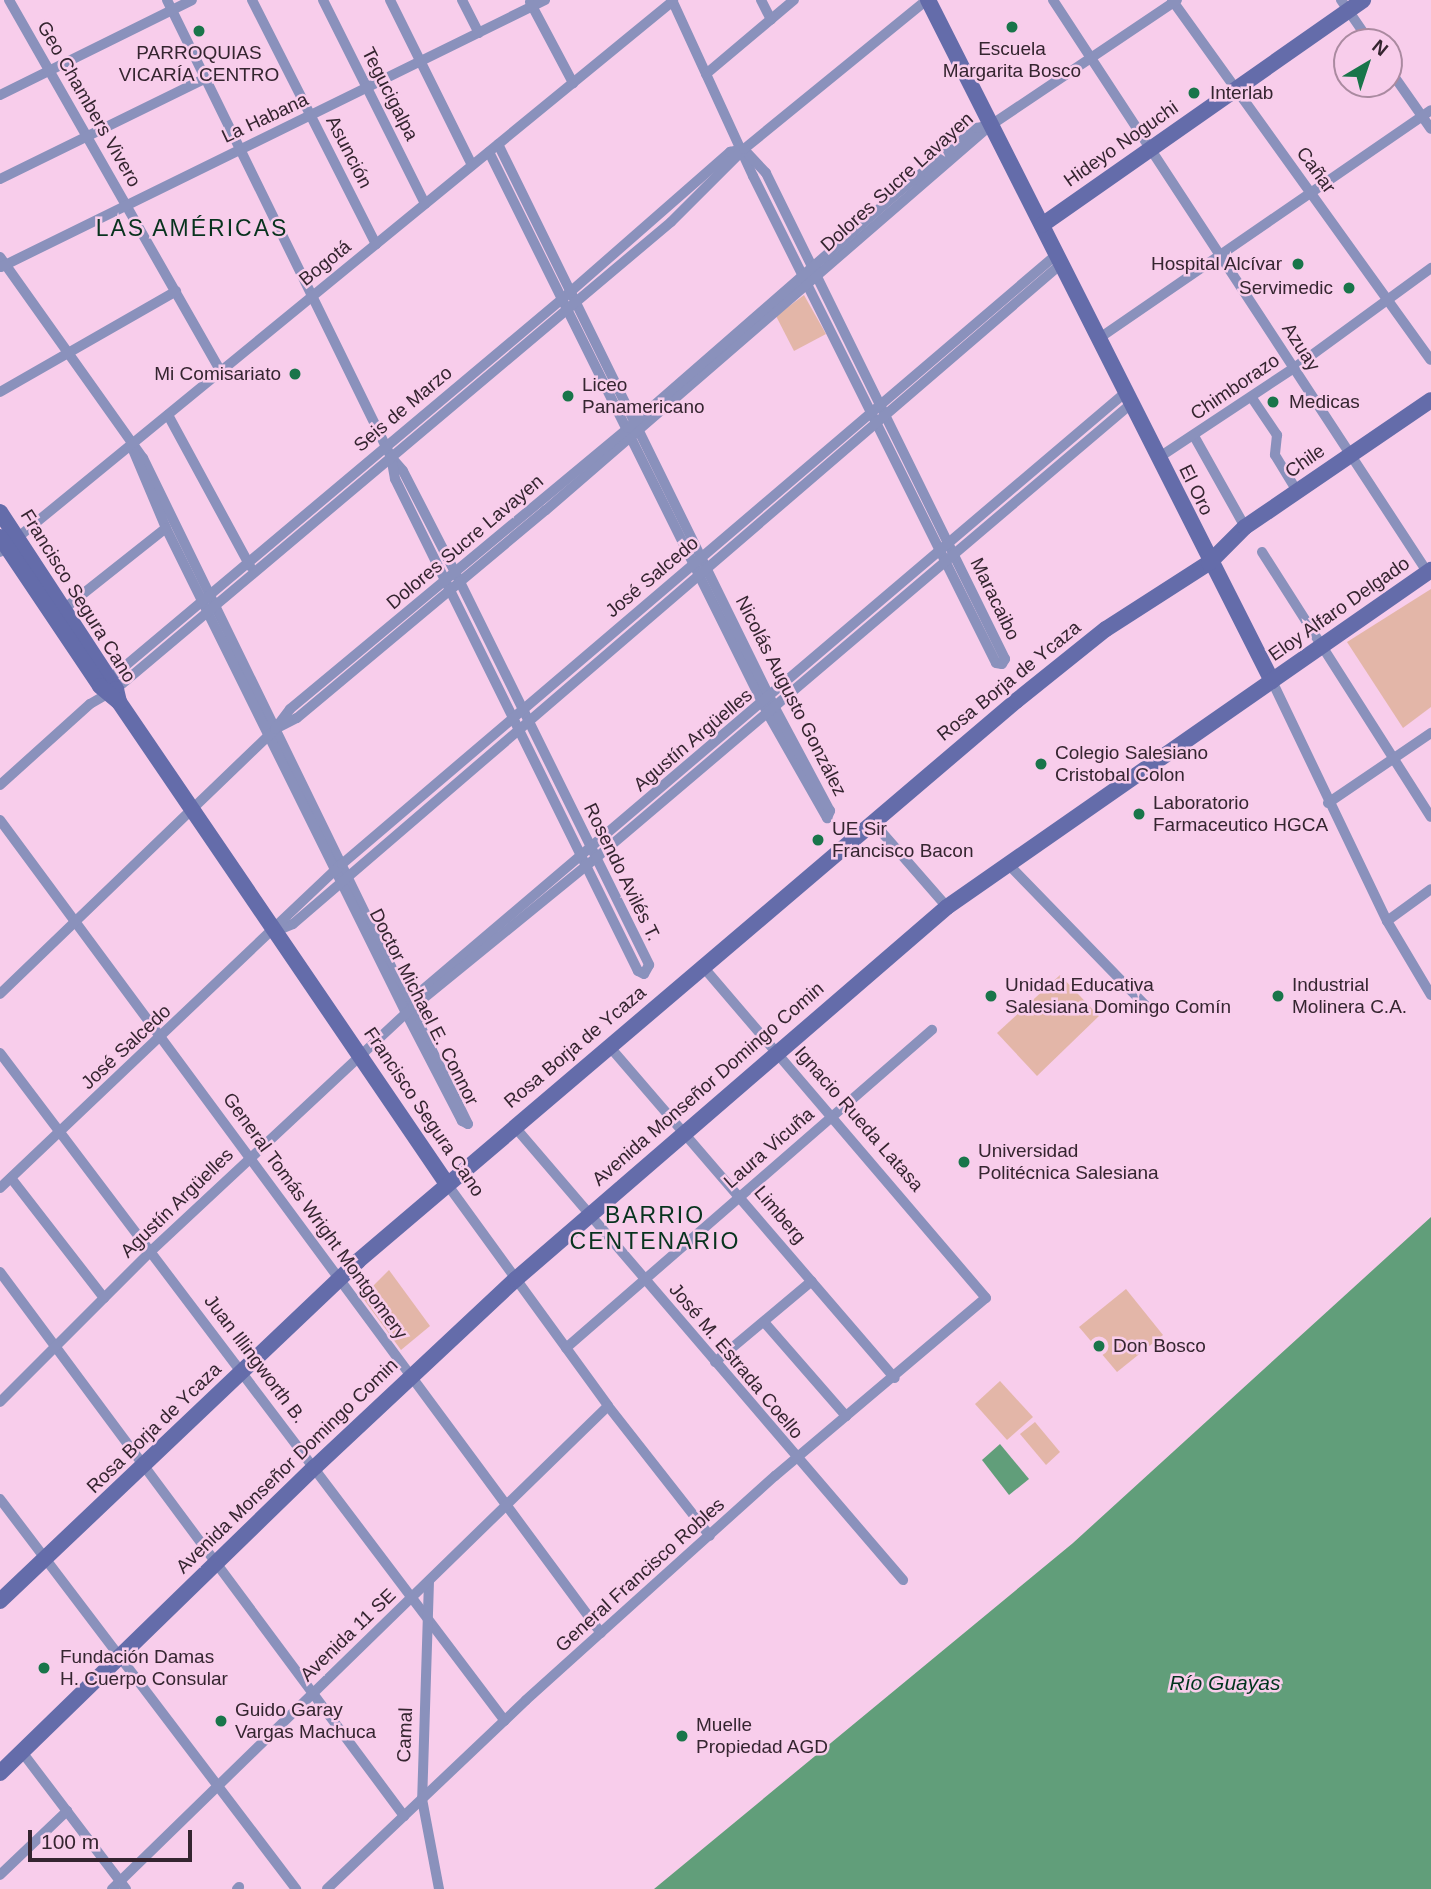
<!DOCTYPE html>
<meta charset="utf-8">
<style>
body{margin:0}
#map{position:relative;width:1431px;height:1889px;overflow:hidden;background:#f8cdeb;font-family:Helvetica,sans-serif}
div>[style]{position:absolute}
.green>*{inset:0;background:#e3b6a8}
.water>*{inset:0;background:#619e7a}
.street>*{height:10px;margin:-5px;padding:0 5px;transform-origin:5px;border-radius:5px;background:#8a91bc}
.secondary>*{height:16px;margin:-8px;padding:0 8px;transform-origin:8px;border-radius:8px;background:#646caa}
.dots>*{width:19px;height:19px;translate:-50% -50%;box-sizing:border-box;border:4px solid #f8cdeb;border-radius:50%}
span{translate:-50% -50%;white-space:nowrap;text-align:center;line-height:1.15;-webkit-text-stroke:5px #f8cdeb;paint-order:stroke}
.poi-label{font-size:19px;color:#352530}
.left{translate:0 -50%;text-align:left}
.right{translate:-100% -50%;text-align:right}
.street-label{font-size:19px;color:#352530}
.water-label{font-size:21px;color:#00351d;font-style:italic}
.quarter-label{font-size:23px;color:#08331e;letter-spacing:2px}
.north{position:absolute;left:1333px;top:28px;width:70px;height:70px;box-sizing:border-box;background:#f8cdeb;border:2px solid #aa8aa0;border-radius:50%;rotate:39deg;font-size:19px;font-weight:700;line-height:28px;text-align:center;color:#352530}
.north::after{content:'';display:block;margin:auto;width:24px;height:32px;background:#19754a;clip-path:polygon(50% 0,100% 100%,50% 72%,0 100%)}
.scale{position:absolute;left:28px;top:1830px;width:164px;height:32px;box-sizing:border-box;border:4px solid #352530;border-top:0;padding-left:9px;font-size:21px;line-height:24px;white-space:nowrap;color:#352530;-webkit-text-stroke:5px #f8cdeb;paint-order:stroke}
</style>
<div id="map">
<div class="green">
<i style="clip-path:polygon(804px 295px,826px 334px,794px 351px,776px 316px)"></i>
<i style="clip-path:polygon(1431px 589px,1431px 707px,1403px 728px,1347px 642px)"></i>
<i style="clip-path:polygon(1060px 975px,1099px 1016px,1037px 1076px,997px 1033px)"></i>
<i style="clip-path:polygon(389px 1270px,430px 1326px,401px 1350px,362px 1297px)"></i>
<i style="clip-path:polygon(1126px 1289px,1163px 1335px,1117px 1372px,1079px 1327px)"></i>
<i style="clip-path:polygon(1000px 1381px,1033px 1417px,1007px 1440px,975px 1404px)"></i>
<i style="clip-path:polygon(1035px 1422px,1060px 1452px,1046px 1465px,1020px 1434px)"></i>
</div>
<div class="water">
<i style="clip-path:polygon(1431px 1217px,1431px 1889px,654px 1889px,1073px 1543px)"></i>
<i style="clip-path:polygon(1000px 1444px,1029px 1479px,1009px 1495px,982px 1460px)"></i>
</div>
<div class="street">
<i style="left:9px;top:0;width:427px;rotate:60.3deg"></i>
<i style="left:167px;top:0;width:509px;rotate:63.89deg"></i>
<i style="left:391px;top:457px;width:18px;rotate:49deg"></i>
<i style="left:403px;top:471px;width:125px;rotate:62.8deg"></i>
<i style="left:460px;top:582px;width:427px;rotate:63.7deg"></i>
<i style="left:649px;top:965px;width:10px;rotate:119deg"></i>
<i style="left:644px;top:974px;width:7px;rotate:-153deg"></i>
<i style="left:638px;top:971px;width:549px;rotate:-116.28deg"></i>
<i style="left:395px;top:479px;width:22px;rotate:-100deg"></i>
<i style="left:252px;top:0;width:274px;rotate:63.1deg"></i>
<i style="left:323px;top:0;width:228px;rotate:63.4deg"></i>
<i style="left:390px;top:0;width:184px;rotate:63.6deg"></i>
<i style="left:462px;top:0;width:37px;rotate:63deg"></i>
<i style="left:672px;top:0;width:194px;rotate:65.3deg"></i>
<i style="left:753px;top:176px;width:544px;rotate:63.48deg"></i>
<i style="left:996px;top:663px;width:6px;rotate:9deg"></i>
<i style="left:1002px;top:664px;width:6px;rotate:-59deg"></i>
<i style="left:1005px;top:659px;width:542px;rotate:-116.19deg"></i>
<i style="left:766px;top:173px;width:33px;rotate:-133deg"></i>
<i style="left:761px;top:0;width:22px;rotate:63deg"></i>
<i style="left:1053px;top:0;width:685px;rotate:56.8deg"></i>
<i style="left:1172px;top:0;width:443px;rotate:54.3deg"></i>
<i style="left:1341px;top:0;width:51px;rotate:55.4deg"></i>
<i style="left:530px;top:2px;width:92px;rotate:62deg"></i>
<i style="left:1389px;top:69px;width:73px;rotate:55deg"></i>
<i style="left:706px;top:74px;width:115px;rotate:-40.1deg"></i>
<i style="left:0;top:95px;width:214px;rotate:-26.3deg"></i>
<i style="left:489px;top:152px;width:627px;rotate:63.6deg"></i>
<i style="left:768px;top:714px;width:120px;rotate:60.4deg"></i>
<i style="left:827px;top:818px;width:8px;rotate:-67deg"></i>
<i style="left:830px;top:811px;width:117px;rotate:-118.1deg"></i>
<i style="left:775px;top:708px;width:628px;rotate:-116.16deg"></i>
<i style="left:0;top:179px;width:229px;rotate:-26.1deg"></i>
<i style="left:0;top:257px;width:247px;rotate:54.6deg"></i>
<i style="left:143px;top:458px;width:741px;rotate:63.99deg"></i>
<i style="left:468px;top:1124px;width:7px;rotate:-153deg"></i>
<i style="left:462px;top:1121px;width:122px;rotate:-117.4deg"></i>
<i style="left:406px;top:1013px;width:541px;rotate:-116.33deg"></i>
<i style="left:166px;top:528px;width:90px;rotate:-112.9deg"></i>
<i style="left:1px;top:267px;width:606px;rotate:-26.14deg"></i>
<i style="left:1098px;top:339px;width:404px;rotate:-34.5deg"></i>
<i style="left:0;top:392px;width:203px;rotate:-29.8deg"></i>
<i style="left:1252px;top:398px;width:45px;rotate:56deg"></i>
<i style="left:1277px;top:435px;width:20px;rotate:96deg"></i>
<i style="left:1275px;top:455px;width:42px;rotate:58.6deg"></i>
<i style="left:168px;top:415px;width:172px;rotate:61.5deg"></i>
<i style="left:1194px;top:436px;width:104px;rotate:60.7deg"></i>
<i style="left:1158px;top:458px;width:163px;rotate:-33.5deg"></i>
<i style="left:1294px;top:368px;width:170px;rotate:-36.1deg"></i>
<i style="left:0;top:552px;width:870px;rotate:-39.31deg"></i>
<i style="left:1262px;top:552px;width:314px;rotate:57.5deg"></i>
<i style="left:60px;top:612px;width:135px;rotate:-38.4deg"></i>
<i style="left:1272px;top:681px;width:266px;rotate:64.4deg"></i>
<i style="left:1387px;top:921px;width:86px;rotate:59.3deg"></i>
<i style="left:106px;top:682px;width:594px;rotate:-40.02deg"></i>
<i style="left:561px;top:300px;width:225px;rotate:-41.2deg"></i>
<i style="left:730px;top:152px;width:14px;rotate:-12deg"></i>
<i style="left:277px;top:728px;width:22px;rotate:-27deg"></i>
<i style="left:297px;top:718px;width:324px;rotate:-39.9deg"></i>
<i style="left:546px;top:510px;width:588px;rotate:-40.87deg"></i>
<i style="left:991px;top:125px;width:224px;rotate:-33.9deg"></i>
<i style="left:0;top:785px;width:121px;rotate:-42deg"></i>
<i style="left:90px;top:704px;width:30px;rotate:-30deg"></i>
<i style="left:116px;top:689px;width:725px;rotate:-40.08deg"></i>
<i style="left:671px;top:222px;width:103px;rotate:-45deg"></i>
<i style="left:744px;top:149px;width:236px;rotate:-39.2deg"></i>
<i style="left:1328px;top:803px;width:125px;rotate:-34.2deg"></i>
<i style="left:0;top:820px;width:1011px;rotate:53.53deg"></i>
<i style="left:872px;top:821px;width:114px;rotate:48.9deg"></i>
<i style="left:1007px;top:863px;width:199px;rotate:45.8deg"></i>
<i style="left:1387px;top:921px;width:54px;rotate:-36deg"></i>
<i style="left:278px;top:930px;width:16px;rotate:-22deg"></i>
<i style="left:293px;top:924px;width:1013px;rotate:-40.67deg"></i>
<i style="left:0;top:994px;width:382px;rotate:-43.9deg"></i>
<i style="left:275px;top:729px;width:25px;rotate:-53deg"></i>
<i style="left:290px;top:709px;width:440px;rotate:-39.7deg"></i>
<i style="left:628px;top:428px;width:354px;rotate:-41.1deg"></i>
<i style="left:895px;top:195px;width:106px;rotate:-39.3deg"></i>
<i style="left:977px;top:128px;width:14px;rotate:-12deg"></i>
<i style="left:413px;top:1007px;width:17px;rotate:-65deg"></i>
<i style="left:420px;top:992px;width:927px;rotate:-40.36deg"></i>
<i style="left:609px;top:1046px;width:438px;rotate:49.3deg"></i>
<i style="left:0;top:1053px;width:837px;rotate:52.91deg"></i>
<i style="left:514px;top:1126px;width:598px;rotate:49.41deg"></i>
<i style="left:11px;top:1178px;width:152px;rotate:52.2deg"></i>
<i style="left:447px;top:1184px;width:274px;rotate:54deg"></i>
<i style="left:608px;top:1406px;width:165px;rotate:51.9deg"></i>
<i style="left:0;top:1188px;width:471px;rotate:-43.5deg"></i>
<i style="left:342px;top:864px;width:938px;rotate:-40.46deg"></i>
<i style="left:0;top:1272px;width:678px;rotate:53.4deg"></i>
<i style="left:764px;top:1322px;width:125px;rotate:48.9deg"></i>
<i style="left:566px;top:1348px;width:485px;rotate:-41deg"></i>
<i style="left:715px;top:1362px;width:126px;rotate:-39.9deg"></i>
<i style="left:0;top:1402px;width:214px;rotate:-45deg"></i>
<i style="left:151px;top:1251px;width:358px;rotate:-43deg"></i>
<i style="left:413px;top:1007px;width:236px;rotate:-39.2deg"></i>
<i style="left:596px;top:858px;width:702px;rotate:-40.32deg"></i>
<i style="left:0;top:1499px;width:490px;rotate:52.8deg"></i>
<i style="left:429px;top:1581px;width:218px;rotate:91.8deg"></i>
<i style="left:422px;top:1799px;width:92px;rotate:79.3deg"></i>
<i style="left:22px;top:1752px;width:172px;rotate:52.8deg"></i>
<i style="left:0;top:1875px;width:93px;rotate:-43.7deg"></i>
<i style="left:112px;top:1889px;width:692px;rotate:-44.24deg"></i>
<i style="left:237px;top:1889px;width:3px;rotate:-45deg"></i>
<i style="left:327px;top:1889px;width:274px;rotate:-43.5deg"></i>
<i style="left:526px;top:1700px;width:335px;rotate:-42deg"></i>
<i style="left:775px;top:1476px;width:276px;rotate:-40.2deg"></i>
<i style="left:986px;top:1298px;width:438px;rotate:-130.5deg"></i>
</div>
<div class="secondary">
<i style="left:928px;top:0;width:763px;rotate:63.2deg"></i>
<i style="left:1042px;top:225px;width:392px;rotate:-35deg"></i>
<i style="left:0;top:512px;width:212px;rotate:56.8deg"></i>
<i style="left:116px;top:689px;width:13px;rotate:77deg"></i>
<i style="left:119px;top:702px;width:583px;rotate:55.76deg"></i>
<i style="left:0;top:537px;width:179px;rotate:56.1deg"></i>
<i style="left:100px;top:686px;width:25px;rotate:40deg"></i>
<i style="left:0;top:1601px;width:494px;rotate:-43.5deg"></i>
<i style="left:358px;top:1261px;width:864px;rotate:-40.4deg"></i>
<i style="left:1016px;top:701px;width:115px;rotate:-38.7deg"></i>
<i style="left:1106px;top:629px;width:122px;rotate:-32.7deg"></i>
<i style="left:1209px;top:563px;width:51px;rotate:-45deg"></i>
<i style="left:1245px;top:527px;width:225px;rotate:-34.3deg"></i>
<i style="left:0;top:1773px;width:439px;rotate:-44.2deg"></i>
<i style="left:315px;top:1467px;width:275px;rotate:-43.1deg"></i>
<i style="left:516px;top:1279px;width:569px;rotate:-40.8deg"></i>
<i style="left:947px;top:907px;width:590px;rotate:-34.85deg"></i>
</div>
<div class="dots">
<i style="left:1012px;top:27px;background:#19754a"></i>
<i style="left:199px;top:31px;background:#19754a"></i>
<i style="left:1194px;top:93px;background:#19754a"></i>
<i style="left:1298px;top:264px;background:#19754a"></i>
<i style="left:1349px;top:288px;background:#19754a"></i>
<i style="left:295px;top:374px;background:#19754a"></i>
<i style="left:568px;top:396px;background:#19754a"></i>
<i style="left:1273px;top:402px;background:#19754a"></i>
<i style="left:1041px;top:764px;background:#19754a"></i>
<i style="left:1139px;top:814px;background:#19754a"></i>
<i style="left:818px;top:840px;background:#19754a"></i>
<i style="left:991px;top:996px;background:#19754a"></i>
<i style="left:1278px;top:996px;background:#19754a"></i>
<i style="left:964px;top:1162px;background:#19754a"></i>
<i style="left:1099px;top:1346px;background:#19754a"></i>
<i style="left:44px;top:1668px;background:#19754a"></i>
<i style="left:221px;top:1721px;background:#19754a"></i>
<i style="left:682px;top:1736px;background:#19754a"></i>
</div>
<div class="poi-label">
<span style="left:1012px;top:60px">Escuela<br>Margarita Bosco</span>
<span style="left:199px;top:64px">PARROQUIAS<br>VICARÍA CENTRO</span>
<span class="left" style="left:1210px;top:93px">Interlab</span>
<span class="right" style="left:1282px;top:264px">Hospital Alcívar</span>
<span class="right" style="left:1333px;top:288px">Servimedic</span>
<span class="right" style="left:281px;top:374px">Mi Comisariato</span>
<span class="left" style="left:582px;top:396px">Liceo<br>Panamericano</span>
<span class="left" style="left:1289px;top:402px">Medicas</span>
<span class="left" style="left:1055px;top:764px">Colegio Salesiano<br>Cristobal Colon</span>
<span class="left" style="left:1153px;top:814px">Laboratorio<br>Farmaceutico HGCA</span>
<span class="left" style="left:832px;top:840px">UE Sir<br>Francisco Bacon</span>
<span class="left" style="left:1005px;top:996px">Unidad Educativa<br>Salesiana Domingo Comín</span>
<span class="left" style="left:1292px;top:996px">Industrial<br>Molinera C.A.</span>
<span class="left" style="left:978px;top:1162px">Universidad<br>Politécnica Salesiana</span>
<span class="left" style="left:1113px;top:1346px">Don Bosco</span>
<span class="left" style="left:60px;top:1668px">Fundación Damas<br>H. Cuerpo Consular</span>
<span class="left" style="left:235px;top:1721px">Guido Garay<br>Vargas Machuca</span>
<span class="left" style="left:696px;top:1736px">Muelle<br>Propiedad AGD</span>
</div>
<div class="street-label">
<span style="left:390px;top:94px;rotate:63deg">Tegucigalpa</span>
<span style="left:89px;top:104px;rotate:60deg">Geo Chambers Vivero</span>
<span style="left:265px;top:118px;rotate:-25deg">La Habana</span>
<span style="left:1121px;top:144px;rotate:-35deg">Hideyo Noguchi</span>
<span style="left:349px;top:152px;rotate:63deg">Asunción</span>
<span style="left:1316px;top:170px;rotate:54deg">Cañar</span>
<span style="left:897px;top:182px;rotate:-42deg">Dolores Sucre Lavayen</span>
<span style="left:325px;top:263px;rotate:-39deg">Bogotá</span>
<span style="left:1301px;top:347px;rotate:57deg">Azuay</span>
<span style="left:1235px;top:387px;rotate:-34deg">Chimborazo</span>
<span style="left:403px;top:409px;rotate:-40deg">Seis de Marzo</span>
<span style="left:1305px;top:461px;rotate:-35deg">Chile</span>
<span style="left:1196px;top:490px;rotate:64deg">El Oro</span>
<span style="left:465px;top:542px;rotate:-40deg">Dolores Sucre Lavayen</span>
<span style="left:652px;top:577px;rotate:-40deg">José Salcedo</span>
<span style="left:78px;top:596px;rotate:58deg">Francisco Segura Cano</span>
<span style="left:995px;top:599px;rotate:64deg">Maracaibo</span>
<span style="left:1339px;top:609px;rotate:-35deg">Eloy Alfaro Delgado</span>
<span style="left:1009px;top:681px;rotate:-39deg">Rosa Borja de Ycaza</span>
<span style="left:791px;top:696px;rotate:63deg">Nicolás Augusto González</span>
<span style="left:693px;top:740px;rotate:-40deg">Agustín Argüelles</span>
<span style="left:622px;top:872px;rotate:64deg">Rosendo Avilés T.</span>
<span style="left:424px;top:1007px;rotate:63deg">Doctor Michael E. Connor</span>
<span style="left:126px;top:1047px;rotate:-43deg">José Salcedo</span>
<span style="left:575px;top:1047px;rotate:-40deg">Rosa Borja de Ycaza</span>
<span style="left:708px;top:1084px;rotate:-41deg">Avenida Monseñor Domingo Comin</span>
<span style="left:424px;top:1112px;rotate:56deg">Francisco Segura Cano</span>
<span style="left:859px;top:1119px;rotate:49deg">Ignacio Rueda Latasa</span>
<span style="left:769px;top:1148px;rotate:-41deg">Laura Vicuña</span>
<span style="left:177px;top:1203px;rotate:-44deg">Agustín Argüelles</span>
<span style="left:780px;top:1215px;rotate:50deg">Limberg</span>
<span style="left:315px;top:1216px;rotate:54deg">General Tomás Wright Montgomery</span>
<span style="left:255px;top:1359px;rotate:53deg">Juan Illingworth B.</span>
<span style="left:736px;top:1361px;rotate:50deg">José M. Estrada Coello</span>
<span style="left:154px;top:1428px;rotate:-44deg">Rosa Borja de Ycaza</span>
<span style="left:287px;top:1466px;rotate:-44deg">Avenida Monseñor Domingo Comin</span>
<span style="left:640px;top:1575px;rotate:-42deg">General Francisco Robles</span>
<span style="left:348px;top:1635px;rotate:-44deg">Avenida 11 SE</span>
<span style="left:405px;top:1735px;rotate:-88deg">Camal</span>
</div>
<div class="water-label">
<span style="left:1225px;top:1683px">Río Guayas</span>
</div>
<div class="quarter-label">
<span style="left:192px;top:228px">LAS AMÉRICAS</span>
<span style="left:655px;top:1228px">BARRIO<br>CENTENARIO</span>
</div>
<div class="north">N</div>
<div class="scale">100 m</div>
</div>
